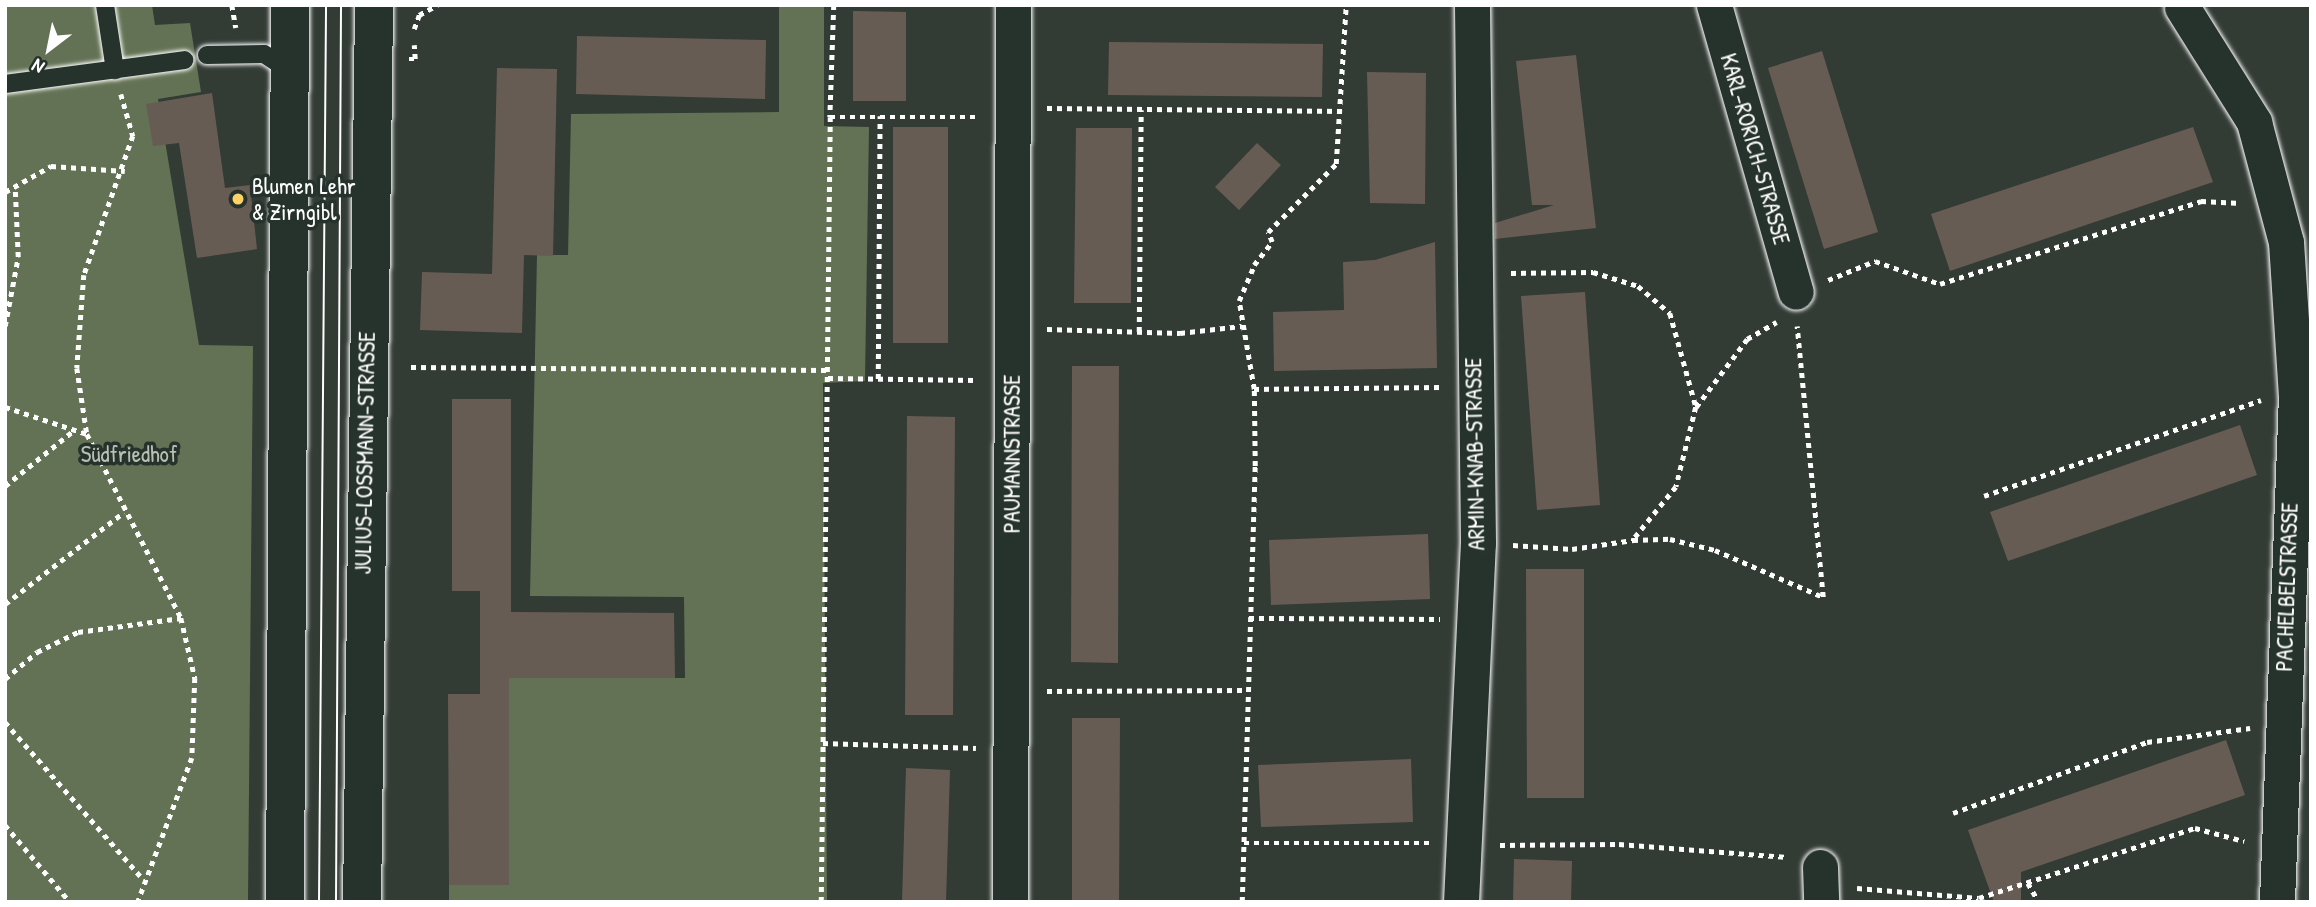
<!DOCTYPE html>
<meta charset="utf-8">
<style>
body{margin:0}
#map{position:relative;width:2316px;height:907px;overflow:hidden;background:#333b35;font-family:"Patrick Hand",sans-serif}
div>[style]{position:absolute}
.green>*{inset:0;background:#637254}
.building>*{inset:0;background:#675c53}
.path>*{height:4.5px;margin-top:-2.25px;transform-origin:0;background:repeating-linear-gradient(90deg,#fff 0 5px,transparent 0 10px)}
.roads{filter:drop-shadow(0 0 2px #fff) drop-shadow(0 0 2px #fff)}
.lane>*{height:18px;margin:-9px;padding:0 9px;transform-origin:9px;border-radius:9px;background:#26332d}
.street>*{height:35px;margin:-17.5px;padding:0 17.5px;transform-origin:17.5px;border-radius:17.5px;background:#26332d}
.secondary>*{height:38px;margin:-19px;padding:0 19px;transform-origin:19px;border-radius:19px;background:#26332d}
.tram>*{height:2px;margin:-1px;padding:0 1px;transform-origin:1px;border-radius:1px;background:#fff}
.dots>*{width:19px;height:19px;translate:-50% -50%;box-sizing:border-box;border:4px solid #26332d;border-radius:50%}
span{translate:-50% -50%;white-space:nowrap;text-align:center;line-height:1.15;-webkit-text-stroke:7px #26332d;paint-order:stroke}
.street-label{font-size:23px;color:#fff}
.poi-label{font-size:23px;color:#fff}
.left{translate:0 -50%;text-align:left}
.park-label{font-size:23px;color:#b9c0b2}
.frame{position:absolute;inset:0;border:7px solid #fff;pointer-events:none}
.north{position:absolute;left:14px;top:14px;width:70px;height:70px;-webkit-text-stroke:5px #26332d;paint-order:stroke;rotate:212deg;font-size:19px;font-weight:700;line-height:28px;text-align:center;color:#fff}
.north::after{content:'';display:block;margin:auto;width:24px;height:32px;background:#fff;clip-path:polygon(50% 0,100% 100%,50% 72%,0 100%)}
</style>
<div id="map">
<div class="green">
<i style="clip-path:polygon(5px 5px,152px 5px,155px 25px,190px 23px,201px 92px,158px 99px,199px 345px,253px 346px,248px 902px,5px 902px)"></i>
<i style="clip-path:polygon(779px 5px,824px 5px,824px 126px,869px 127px,865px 381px,823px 383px,827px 902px,449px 902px,449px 885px,509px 885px,509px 678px,685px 678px,684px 597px,530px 596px,537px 255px,568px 255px,571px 114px,779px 112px)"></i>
</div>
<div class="building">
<i style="clip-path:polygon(853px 11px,906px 12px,906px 101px,853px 101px)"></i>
<i style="clip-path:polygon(577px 36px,766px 40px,765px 99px,576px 94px)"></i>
<i style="clip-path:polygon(1109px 42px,1323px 44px,1322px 97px,1108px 95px)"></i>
<i style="clip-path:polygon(1822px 51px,1878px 232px,1824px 249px,1768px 68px)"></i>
<i style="clip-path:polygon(1576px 55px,1596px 228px,1495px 239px,1495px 223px,1554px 205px,1532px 205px,1516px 61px)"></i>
<i style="clip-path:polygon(497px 68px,557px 69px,553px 256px,524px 255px,522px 333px,420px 330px,422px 272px,492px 274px)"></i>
<i style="clip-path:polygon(1367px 72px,1426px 73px,1425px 204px,1370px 203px)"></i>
<i style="clip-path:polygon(212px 93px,225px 188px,250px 185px,257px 249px,197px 258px,179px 143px,153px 146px,146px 104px)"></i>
<i style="clip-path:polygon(893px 127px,948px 127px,948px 343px,893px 343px)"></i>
<i style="clip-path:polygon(2193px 127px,2213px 182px,1950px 271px,1931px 214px)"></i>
<i style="clip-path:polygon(1076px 128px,1132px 128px,1131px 303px,1074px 303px)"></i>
<i style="clip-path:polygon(1257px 143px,1281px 165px,1239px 210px,1215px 187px)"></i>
<i style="clip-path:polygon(1435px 242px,1437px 368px,1274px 371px,1273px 312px,1344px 310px,1343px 262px,1375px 260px)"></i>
<i style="clip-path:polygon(1585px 292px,1600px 505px,1537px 510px,1521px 296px)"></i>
<i style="clip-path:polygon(1072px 366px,1119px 366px,1118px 663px,1071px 662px)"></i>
<i style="clip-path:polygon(452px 399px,511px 399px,511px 612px,674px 613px,675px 678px,509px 678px,509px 885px,449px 885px,448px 694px,480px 694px,480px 591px,452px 591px)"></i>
<i style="clip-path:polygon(907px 416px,955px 417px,953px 715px,905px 715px)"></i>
<i style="clip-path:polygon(2240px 425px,2257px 475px,2008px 561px,1990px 512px)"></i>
<i style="clip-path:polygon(1428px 534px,1430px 599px,1271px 605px,1269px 540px)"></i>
<i style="clip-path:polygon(1526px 569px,1584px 569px,1584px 798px,1527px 798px)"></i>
<i style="clip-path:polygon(1072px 718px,1120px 718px,1119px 902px,1072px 902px)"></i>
<i style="clip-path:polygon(2226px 740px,2245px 795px,2021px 872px,2021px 902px,1994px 902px,1968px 830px)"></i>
<i style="clip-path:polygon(1411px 759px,1413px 822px,1261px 827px,1258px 765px)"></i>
<i style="clip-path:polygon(906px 768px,950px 770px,946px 902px,902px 902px)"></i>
<i style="clip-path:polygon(1514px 859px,1572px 861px,1571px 902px,1513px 902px)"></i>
</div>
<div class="path">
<i style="left:232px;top:5px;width:23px;rotate:80deg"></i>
<i style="left:834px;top:5px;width:112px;rotate:92deg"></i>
<i style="left:830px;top:117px;width:146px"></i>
<i style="left:414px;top:29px;width:15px;rotate:-70deg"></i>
<i style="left:419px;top:15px;width:21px;rotate:-29deg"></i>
<i style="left:409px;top:59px;width:6px"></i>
<i style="left:415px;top:59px;width:14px;rotate:-94deg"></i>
<i style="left:121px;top:94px;width:44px;rotate:74.1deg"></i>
<i style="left:133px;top:136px;width:147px;rotate:109.4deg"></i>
<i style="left:84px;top:275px;width:93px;rotate:94.3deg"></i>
<i style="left:77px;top:368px;width:67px;rotate:81.4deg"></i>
<i style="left:87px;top:434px;width:207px;rotate:62.9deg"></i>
<i style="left:181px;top:618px;width:62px;rotate:76.9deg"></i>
<i style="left:195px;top:678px;width:80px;rotate:92.1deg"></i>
<i style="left:192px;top:758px;width:154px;rotate:110.6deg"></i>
<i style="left:1047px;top:108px;width:297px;rotate:0.6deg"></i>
<i style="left:5px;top:192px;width:53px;rotate:-29.5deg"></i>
<i style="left:51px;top:166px;width:74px;rotate:3.9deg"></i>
<i style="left:1511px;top:273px;width:82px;rotate:-0.7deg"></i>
<i style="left:1593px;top:272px;width:47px;rotate:17.3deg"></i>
<i style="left:1638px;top:286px;width:42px;rotate:40.2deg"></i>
<i style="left:1670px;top:313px;width:98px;rotate:74.5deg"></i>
<i style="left:1696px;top:407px;width:82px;rotate:104deg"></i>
<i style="left:1676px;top:487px;width:68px;rotate:129.1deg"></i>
<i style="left:1633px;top:540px;width:37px;rotate:-2deg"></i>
<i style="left:1670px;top:539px;width:46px;rotate:13.7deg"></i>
<i style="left:1715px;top:550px;width:118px;rotate:23.5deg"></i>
<i style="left:1823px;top:597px;width:272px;rotate:-95.5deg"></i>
<i style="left:1828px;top:280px;width:51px;rotate:-22deg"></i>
<i style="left:1875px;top:261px;width:69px;rotate:19.5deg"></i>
<i style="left:1940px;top:284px;width:274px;rotate:-17.6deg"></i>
<i style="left:2201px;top:201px;width:40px;rotate:2.9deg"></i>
<i style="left:5px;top:326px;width:70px;rotate:-79.3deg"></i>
<i style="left:18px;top:257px;width:70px;rotate:-92.5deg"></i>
<i style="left:1047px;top:329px;width:133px;rotate:1.7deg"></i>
<i style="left:1180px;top:333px;width:62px;rotate:-6.4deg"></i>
<i style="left:1139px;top:332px;width:222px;rotate:-89.5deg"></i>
<i style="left:411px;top:367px;width:416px;rotate:0.4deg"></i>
<i style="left:828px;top:378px;width:148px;rotate:0.8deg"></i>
<i style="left:878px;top:379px;width:263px;rotate:-89.6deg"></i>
<i style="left:1254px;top:389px;width:188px;rotate:-0.6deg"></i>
<i style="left:5px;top:407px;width:86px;rotate:18.2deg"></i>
<i style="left:1696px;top:407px;width:85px;rotate:-53.1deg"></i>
<i style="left:1747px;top:339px;width:34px;rotate:-30deg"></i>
<i style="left:5px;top:486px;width:87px;rotate:-39deg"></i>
<i style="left:1984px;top:496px;width:293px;rotate:-19.1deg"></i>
<i style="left:1513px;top:545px;width:59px;rotate:3.9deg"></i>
<i style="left:1572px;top:549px;width:62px;rotate:-8.4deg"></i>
<i style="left:5px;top:604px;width:150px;rotate:-37.7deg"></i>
<i style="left:1249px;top:618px;width:191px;rotate:0.3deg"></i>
<i style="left:5px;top:679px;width:42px;rotate:-40.2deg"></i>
<i style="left:37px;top:652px;width:46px;rotate:-26deg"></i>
<i style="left:78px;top:632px;width:104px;rotate:-7.7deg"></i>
<i style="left:1047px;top:691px;width:199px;rotate:-0.3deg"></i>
<i style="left:5px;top:722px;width:210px;rotate:48.7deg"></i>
<i style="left:823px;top:743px;width:153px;rotate:1.9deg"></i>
<i style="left:1953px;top:813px;width:207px;rotate:-20.1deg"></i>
<i style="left:2147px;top:742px;width:104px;rotate:-7.7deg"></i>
<i style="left:5px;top:825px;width:101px;rotate:49.8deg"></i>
<i style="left:1244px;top:843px;width:185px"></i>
<i style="left:1500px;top:845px;width:119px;rotate:-0.5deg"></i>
<i style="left:1619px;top:844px;width:169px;rotate:4.4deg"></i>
<i style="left:2028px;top:883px;width:22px;rotate:60deg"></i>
<i style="left:1857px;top:888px;width:122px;rotate:4.7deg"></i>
<i style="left:1979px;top:898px;width:227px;rotate:-18deg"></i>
<i style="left:2195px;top:828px;width:51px;rotate:14.9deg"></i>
<i style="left:821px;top:902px;width:785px;rotate:-89.34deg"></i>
<i style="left:1242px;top:902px;width:436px;rotate:-88.3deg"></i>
<i style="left:1255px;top:466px;width:77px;rotate:-90.7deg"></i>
<i style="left:1254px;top:389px;width:89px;rotate:-99.7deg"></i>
<i style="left:1239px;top:301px;width:39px;rotate:-67deg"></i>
<i style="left:1254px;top:265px;width:29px;rotate:-52deg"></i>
<i style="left:1272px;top:242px;width:11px;rotate:-112deg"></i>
<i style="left:1268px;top:232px;width:96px;rotate:-45deg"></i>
<i style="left:1336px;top:164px;width:159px;rotate:-86.4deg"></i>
</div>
<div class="roads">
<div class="lane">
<i style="left:105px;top:5px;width:66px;rotate:81.3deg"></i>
<i style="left:207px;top:55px;width:57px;rotate:-1deg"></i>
<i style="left:264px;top:54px;width:30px;rotate:33deg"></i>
<i style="left:5px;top:84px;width:181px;rotate:-7.6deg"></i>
</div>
<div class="street">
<i style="left:1714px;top:5px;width:298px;rotate:74.1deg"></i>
<i style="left:2182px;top:7px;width:136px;rotate:57.9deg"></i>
<i style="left:2254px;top:122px;width:124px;rotate:75.1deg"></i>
<i style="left:2286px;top:242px;width:153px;rotate:86.3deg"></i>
<i style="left:2296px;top:395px;width:507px;rotate:92.15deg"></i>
<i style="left:1820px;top:867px;width:35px;rotate:88deg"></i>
<i style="left:1010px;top:902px;width:897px;rotate:-89.81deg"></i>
<i style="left:1461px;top:902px;width:359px;rotate:-87.3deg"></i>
<i style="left:1478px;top:543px;width:538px;rotate:-90.64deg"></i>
</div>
<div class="secondary">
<i style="left:285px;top:902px;width:897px;rotate:-89.68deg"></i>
<i style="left:362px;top:902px;width:897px;rotate:-89.23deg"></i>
</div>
</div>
<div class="tram">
<i style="left:319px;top:902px;width:897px;rotate:-89.55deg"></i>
<i style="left:336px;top:902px;width:897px;rotate:-89.68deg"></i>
</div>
<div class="dots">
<i style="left:238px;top:199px;background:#ffd166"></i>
</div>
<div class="street-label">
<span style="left:1755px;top:149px;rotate:74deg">KARL-RORICH-STRASSE</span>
<span style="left:365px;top:453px;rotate:-89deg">JULIUS-LOSSMANN-STRASSE</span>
<span style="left:1012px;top:454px;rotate:-90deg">PAUMANNSTRASSE</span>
<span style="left:1475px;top:454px;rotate:-91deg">ARMIN-KNAB-STRASSE</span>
<span style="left:2287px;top:587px;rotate:-88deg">PACHELBELSTRASSE</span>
</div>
<div class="poi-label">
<span class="left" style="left:252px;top:199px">Blumen Lehr<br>&amp; Zirngibl</span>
</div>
<div class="park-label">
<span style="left:129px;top:454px">Südfriedhof</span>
</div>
<div class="frame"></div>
<div class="north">N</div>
</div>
